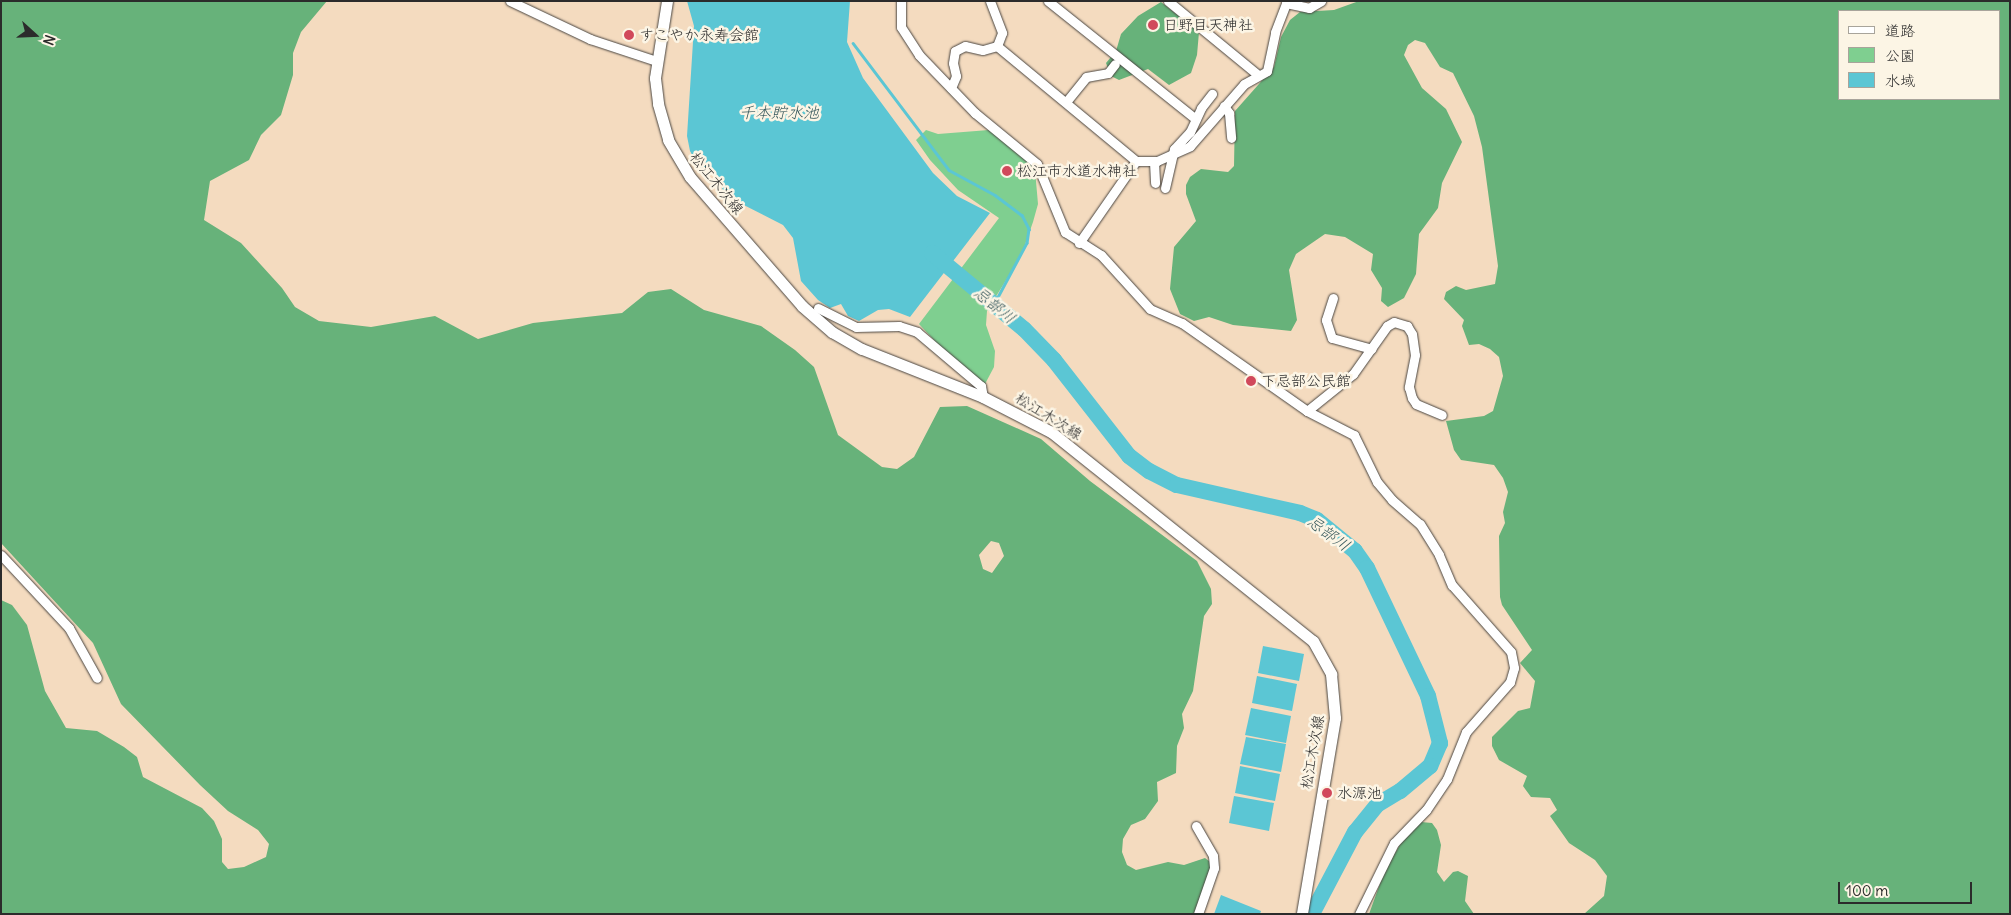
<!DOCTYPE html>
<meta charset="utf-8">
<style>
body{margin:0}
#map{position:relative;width:2011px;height:915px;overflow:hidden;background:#f4dbbf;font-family:Delius,"Klee One",sans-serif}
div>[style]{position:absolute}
.green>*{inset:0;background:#7fcf90}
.forest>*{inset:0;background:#67b27a}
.water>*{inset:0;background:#5bc6d4}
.stream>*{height:2.5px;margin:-1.25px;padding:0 1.25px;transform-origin:1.25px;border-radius:1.25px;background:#5bc6d4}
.river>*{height:16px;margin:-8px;padding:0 8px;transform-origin:8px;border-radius:8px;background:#5bc6d4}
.roads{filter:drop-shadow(0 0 1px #494541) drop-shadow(0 0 1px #494541)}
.minor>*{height:9px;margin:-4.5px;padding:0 4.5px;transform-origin:4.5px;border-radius:4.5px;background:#fff}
.major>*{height:11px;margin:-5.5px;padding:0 5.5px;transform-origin:5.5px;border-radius:5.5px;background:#fff}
.dots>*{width:14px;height:14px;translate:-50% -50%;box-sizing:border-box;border:2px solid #fcf5e5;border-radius:50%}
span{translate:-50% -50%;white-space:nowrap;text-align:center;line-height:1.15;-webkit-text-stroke:5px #fcf5e5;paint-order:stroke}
.poi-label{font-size:15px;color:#2b2b2b}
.left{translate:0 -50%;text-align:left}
.street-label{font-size:15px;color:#2b2b2b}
.water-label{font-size:16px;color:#395a5e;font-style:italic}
.frame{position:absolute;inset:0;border:2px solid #2b2b2b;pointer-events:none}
.legend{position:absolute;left:1838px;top:10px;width:162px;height:90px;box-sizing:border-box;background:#fcf5e5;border:1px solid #a8a49b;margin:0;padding:6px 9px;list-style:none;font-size:15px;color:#2b2b2b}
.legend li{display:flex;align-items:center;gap:10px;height:25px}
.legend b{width:25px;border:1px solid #a8a49b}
.north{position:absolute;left:10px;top:10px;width:50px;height:50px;-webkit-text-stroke:4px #fcf5e5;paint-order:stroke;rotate:110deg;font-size:14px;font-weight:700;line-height:20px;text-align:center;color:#2b2b2b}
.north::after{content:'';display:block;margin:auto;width:18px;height:22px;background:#2b2b2b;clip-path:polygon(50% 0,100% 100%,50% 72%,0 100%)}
.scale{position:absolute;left:1838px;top:882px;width:134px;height:22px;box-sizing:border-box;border:2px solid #2b2b2b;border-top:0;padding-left:6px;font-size:15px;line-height:18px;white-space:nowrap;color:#2b2b2b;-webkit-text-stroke:4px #fcf5e5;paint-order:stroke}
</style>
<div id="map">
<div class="green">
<i style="clip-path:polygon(926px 130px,938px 134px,989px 130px,1021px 153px,1035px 170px,1038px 204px,1033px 222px,1021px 256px,987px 311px,986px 325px,995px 351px,994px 367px,985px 384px,947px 354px,919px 324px,999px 218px,958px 190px,930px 160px,916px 140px)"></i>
</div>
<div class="forest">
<i style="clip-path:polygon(evenodd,1px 1px,327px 1px,301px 32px,293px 53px,293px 75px,281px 115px,261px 135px,249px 160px,210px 181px,204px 220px,241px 243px,282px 288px,295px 307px,319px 321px,371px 327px,435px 316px,478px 339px,533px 323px,622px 313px,648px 292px,671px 289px,704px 310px,761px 326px,795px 350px,814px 367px,838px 435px,882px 467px,897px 469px,914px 457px,940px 407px,967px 406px,1041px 439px,1090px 481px,1197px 561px,1211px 589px,1212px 604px,1204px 616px,1193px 691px,1182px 714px,1184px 728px,1177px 746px,1176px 773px,1157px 782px,1158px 801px,1145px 819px,1131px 825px,1123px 839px,1122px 852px,1127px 865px,1136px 870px,1168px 862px,1184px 865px,1205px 858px,1214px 865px,1196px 914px,1px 914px,1px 600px,12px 605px,27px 625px,45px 691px,66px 728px,97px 731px,124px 747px,137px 757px,143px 777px,202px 808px,214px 821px,222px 839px,222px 862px,228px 869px,244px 867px,266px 857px,269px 844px,258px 830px,228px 811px,200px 785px,121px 704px,93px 643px,1px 543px,1px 1px,991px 541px,999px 543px,1004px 556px,992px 573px,983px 569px,979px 555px,991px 541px)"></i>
<i style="clip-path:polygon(evenodd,1359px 1px,2010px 1px,2010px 914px,1584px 914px,1604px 896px,1607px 876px,1595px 860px,1569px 843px,1550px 816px,1557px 810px,1550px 798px,1531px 797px,1523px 786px,1527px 776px,1499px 760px,1492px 746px,1492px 737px,1518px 711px,1530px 708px,1535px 681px,1520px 663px,1532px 650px,1502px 605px,1500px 597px,1499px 536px,1505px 523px,1503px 512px,1508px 492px,1503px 478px,1494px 465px,1461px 460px,1454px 450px,1446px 421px,1484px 416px,1493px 411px,1503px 376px,1499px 357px,1490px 349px,1479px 344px,1469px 345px,1462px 326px,1464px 320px,1444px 299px,1446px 292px,1456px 286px,1466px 290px,1495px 284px,1498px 266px,1482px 147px,1474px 116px,1453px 73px,1440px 67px,1425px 43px,1415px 40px,1408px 45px,1404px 55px,1422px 88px,1446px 109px,1462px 142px,1442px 183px,1438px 208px,1419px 234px,1416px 274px,1404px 298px,1388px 307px,1381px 301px,1382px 288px,1371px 270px,1373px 254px,1345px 237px,1325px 234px,1296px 254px,1289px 270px,1297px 320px,1291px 331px,1233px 325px,1209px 317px,1194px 321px,1180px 314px,1170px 289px,1174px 247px,1196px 221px,1186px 194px,1186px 185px,1190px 177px,1201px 169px,1228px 172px,1234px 166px,1235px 111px,1274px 67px,1281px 37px,1290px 20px,1300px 12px,1334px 10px,1359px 1px,1840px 11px,2000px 11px,2000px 99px,1840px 99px,1840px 11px)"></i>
<i style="clip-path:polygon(1161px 2px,1199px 32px,1197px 55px,1191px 73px,1169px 85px,1148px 69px,1119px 80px,1111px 76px,1106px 63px,1116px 51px,1121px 34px,1138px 16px)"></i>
<i style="clip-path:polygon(1421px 822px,1432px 823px,1437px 830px,1441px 845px,1437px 872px,1444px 882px,1453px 872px,1458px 871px,1468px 876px,1465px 901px,1474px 914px,1369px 914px,1385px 870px,1401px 843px)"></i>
</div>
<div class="water">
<i style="clip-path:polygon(687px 1px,850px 1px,847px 42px,863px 78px,933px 173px,957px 196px,990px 213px,910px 317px,889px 309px,878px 310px,859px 321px,848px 316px,841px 304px,830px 308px,818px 300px,801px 281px,793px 238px,783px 225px,726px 196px,716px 176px,698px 166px,690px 151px,687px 136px,694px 26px)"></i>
<i style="clip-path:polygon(1263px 646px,1304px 654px,1299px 681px,1258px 673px)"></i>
<i style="clip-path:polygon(1257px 676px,1297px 684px,1292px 711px,1252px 703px)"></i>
<i style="clip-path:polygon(1251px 708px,1291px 716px,1286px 743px,1245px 735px)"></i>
<i style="clip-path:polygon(1246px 737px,1286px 744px,1281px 772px,1240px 764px)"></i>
<i style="clip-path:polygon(1240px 766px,1280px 774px,1275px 801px,1235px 793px)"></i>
<i style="clip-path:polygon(1234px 796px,1274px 803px,1269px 831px,1229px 823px)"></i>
<i style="clip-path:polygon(1221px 895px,1261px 911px,1260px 914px,1214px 914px)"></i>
</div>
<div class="stream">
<i style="left:853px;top:43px;width:159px;rotate:52.9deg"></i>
<i style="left:949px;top:170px;width:52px;rotate:28.5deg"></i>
<i style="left:995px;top:195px;width:34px;rotate:37deg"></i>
<i style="left:1022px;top:215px;width:16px;rotate:63deg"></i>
<i style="left:1029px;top:229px;width:14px;rotate:98deg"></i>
<i style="left:1027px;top:243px;width:68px;rotate:118.1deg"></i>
</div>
<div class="river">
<i style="left:932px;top:253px;width:119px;rotate:39.6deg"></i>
<i style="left:1024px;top:329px;width:43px;rotate:45.9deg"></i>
<i style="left:1054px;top:360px;width:122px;rotate:52deg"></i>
<i style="left:1129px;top:456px;width:25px;rotate:37deg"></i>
<i style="left:1149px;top:471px;width:31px;rotate:27deg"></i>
<i style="left:1177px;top:485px;width:126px;rotate:12.8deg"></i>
<i style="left:1300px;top:513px;width:18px;rotate:22deg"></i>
<i style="left:1317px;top:520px;width:49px;rotate:39.2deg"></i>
<i style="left:1355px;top:551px;width:21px;rotate:55deg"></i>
<i style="left:1367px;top:568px;width:142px;rotate:64.5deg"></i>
<i style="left:1428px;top:696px;width:49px;rotate:75.7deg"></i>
<i style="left:1440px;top:743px;width:25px;rotate:113deg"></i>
<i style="left:1430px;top:766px;width:39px;rotate:140deg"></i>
<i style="left:1400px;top:791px;width:27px;rotate:149deg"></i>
<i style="left:1377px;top:805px;width:35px;rotate:129deg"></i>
<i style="left:1355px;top:832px;width:93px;rotate:117.7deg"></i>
</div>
<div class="roads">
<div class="minor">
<i style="left:510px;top:1px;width:89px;rotate:25.4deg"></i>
<i style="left:590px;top:39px;width:70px;rotate:18.4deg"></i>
<i style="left:901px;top:1px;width:26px;rotate:90deg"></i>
<i style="left:901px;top:27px;width:33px;rotate:57deg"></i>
<i style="left:919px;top:55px;width:81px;rotate:46deg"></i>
<i style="left:975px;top:113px;width:80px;rotate:39.4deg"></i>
<i style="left:1037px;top:164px;width:74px;rotate:67.6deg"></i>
<i style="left:1065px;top:232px;width:43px;rotate:32.6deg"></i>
<i style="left:1101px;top:255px;width:73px;rotate:47.8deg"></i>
<i style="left:1150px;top:309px;width:35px;rotate:24deg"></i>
<i style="left:1182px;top:323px;width:153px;rotate:35.1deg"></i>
<i style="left:1307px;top:411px;width:53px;rotate:27.1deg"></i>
<i style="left:1354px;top:435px;width:52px;rotate:63.9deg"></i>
<i style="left:1377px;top:482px;width:23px;rotate:50deg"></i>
<i style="left:1392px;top:500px;width:37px;rotate:41deg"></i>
<i style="left:1420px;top:524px;width:36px;rotate:58deg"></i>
<i style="left:1439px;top:555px;width:33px;rotate:67deg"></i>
<i style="left:1452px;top:585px;width:89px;rotate:48.6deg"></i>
<i style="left:1511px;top:652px;width:16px;rotate:79deg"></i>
<i style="left:1514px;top:668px;width:15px;rotate:106deg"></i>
<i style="left:1510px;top:682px;width:67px;rotate:131.3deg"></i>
<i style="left:1466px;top:732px;width:51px;rotate:112deg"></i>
<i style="left:1447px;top:779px;width:37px;rotate:124deg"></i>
<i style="left:1426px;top:810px;width:46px;rotate:134.1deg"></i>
<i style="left:1394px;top:843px;width:79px;rotate:116.2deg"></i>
<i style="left:990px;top:1px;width:34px;rotate:69deg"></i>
<i style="left:1002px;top:33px;width:14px;rotate:111deg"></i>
<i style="left:1048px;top:1px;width:189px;rotate:38.6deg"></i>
<i style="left:1168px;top:1px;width:117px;rotate:39.4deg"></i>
<i style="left:997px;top:46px;width:180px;rotate:39.6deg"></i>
<i style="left:1136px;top:161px;width:100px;rotate:124.8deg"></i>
<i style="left:951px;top:88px;width:13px;rotate:-67deg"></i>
<i style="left:956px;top:76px;width:13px;rotate:-103deg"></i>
<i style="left:953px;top:63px;width:12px;rotate:-81deg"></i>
<i style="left:955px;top:51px;width:11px;rotate:-27deg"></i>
<i style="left:965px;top:46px;width:18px;rotate:13deg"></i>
<i style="left:983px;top:50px;width:15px;rotate:-16deg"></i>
<i style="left:1066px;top:102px;width:32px;rotate:-51deg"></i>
<i style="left:1086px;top:77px;width:22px;rotate:-10deg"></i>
<i style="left:1108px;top:73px;width:11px;rotate:-52deg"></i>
<i style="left:1224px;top:106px;width:9px;rotate:54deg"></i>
<i style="left:1229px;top:113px;width:25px;rotate:85deg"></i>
<i style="left:1136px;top:161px;width:21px"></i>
<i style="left:1157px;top:161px;width:36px;rotate:-24deg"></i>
<i style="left:1190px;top:146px;width:82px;rotate:-48.9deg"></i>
<i style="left:1244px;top:84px;width:26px;rotate:-29deg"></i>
<i style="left:1267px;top:71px;width:40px;rotate:-78deg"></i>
<i style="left:1275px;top:32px;width:31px;rotate:-69deg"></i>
<i style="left:1286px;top:3px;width:24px;rotate:12deg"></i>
<i style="left:1309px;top:8px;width:14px;rotate:-30deg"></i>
<i style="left:1154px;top:162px;width:21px;rotate:87deg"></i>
<i style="left:1165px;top:188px;width:40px;rotate:-77deg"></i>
<i style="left:1174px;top:149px;width:23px;rotate:-47deg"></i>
<i style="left:1190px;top:132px;width:26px;rotate:-65deg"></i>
<i style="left:1201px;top:108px;width:18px;rotate:-52deg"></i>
<i style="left:1333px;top:298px;width:23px;rotate:108deg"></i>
<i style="left:1326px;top:320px;width:19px;rotate:72deg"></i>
<i style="left:1332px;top:338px;width:41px;rotate:15.4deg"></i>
<i style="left:818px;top:308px;width:42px;rotate:26.6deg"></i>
<i style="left:856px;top:327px;width:43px;rotate:-1.3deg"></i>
<i style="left:899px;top:326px;width:19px;rotate:18deg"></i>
<i style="left:917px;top:332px;width:84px;rotate:40.2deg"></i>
<i style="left:981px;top:386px;width:11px;rotate:80deg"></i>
<i style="left:1307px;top:411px;width:59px;rotate:-38.8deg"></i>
<i style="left:1353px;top:374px;width:59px;rotate:-54.7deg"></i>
<i style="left:1387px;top:326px;width:8px;rotate:-30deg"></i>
<i style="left:1394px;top:322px;width:14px;rotate:17deg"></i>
<i style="left:1407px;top:326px;width:9px;rotate:58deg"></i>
<i style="left:1412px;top:334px;width:21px;rotate:82deg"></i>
<i style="left:1415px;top:355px;width:33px;rotate:101deg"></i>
<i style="left:1409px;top:387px;width:11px;rotate:75deg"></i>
<i style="left:1412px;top:398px;width:7px;rotate:56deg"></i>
<i style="left:1416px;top:404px;width:28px;rotate:23deg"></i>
<i style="left:1px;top:555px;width:100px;rotate:47deg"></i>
<i style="left:69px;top:628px;width:57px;rotate:60.8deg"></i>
<i style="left:1196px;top:826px;width:34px;rotate:60deg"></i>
<i style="left:1213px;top:856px;width:12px;rotate:85deg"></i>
<i style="left:1214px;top:868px;width:49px;rotate:109.2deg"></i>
</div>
<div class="major">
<i style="left:667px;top:1px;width:78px;rotate:98.9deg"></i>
<i style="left:655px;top:78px;width:26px;rotate:83deg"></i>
<i style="left:658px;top:104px;width:37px;rotate:74deg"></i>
<i style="left:668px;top:140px;width:43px;rotate:59.3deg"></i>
<i style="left:690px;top:177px;width:171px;rotate:49deg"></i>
<i style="left:802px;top:306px;width:40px;rotate:41deg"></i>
<i style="left:832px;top:332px;width:34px;rotate:30deg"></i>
<i style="left:862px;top:349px;width:130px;rotate:21.6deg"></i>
<i style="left:983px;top:397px;width:76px;rotate:27.2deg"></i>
<i style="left:1051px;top:432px;width:335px;rotate:38.6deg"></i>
<i style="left:1313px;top:641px;width:38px;rotate:61deg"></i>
<i style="left:1331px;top:674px;width:44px;rotate:84.8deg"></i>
<i style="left:1335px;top:718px;width:199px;rotate:99.6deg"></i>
</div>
</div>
<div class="dots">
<i style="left:1153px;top:25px;background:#d1495b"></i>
<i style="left:629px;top:35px;background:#d1495b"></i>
<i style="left:1007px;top:171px;background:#d1495b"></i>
<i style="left:1251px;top:381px;background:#d1495b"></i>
<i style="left:1327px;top:793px;background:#d1495b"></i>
</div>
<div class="poi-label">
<span class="left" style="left:1163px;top:25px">日野目天神社</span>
<span class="left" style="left:639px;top:35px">すこやか永寿会館</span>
<span class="left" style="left:1017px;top:171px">松江市水道水神社</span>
<span class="left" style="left:1261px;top:381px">下忌部公民館</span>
<span class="left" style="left:1337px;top:793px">水源池</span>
</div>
<div class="street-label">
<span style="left:717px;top:183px;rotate:51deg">松江木次線</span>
<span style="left:1049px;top:416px;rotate:32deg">松江木次線</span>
<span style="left:1312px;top:752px;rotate:-80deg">松江木次線</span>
</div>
<div class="water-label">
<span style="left:779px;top:112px">千本貯水池</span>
<span style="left:995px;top:305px;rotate:39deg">忌部川</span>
<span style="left:1329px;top:533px;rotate:36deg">忌部川</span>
</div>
<div class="frame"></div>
<ul class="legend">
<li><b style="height:6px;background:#fff"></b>道路</li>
<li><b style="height:14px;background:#7fcf90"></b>公園</li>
<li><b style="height:14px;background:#5bc6d4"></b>水域</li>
</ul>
<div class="north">N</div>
<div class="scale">100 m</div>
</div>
